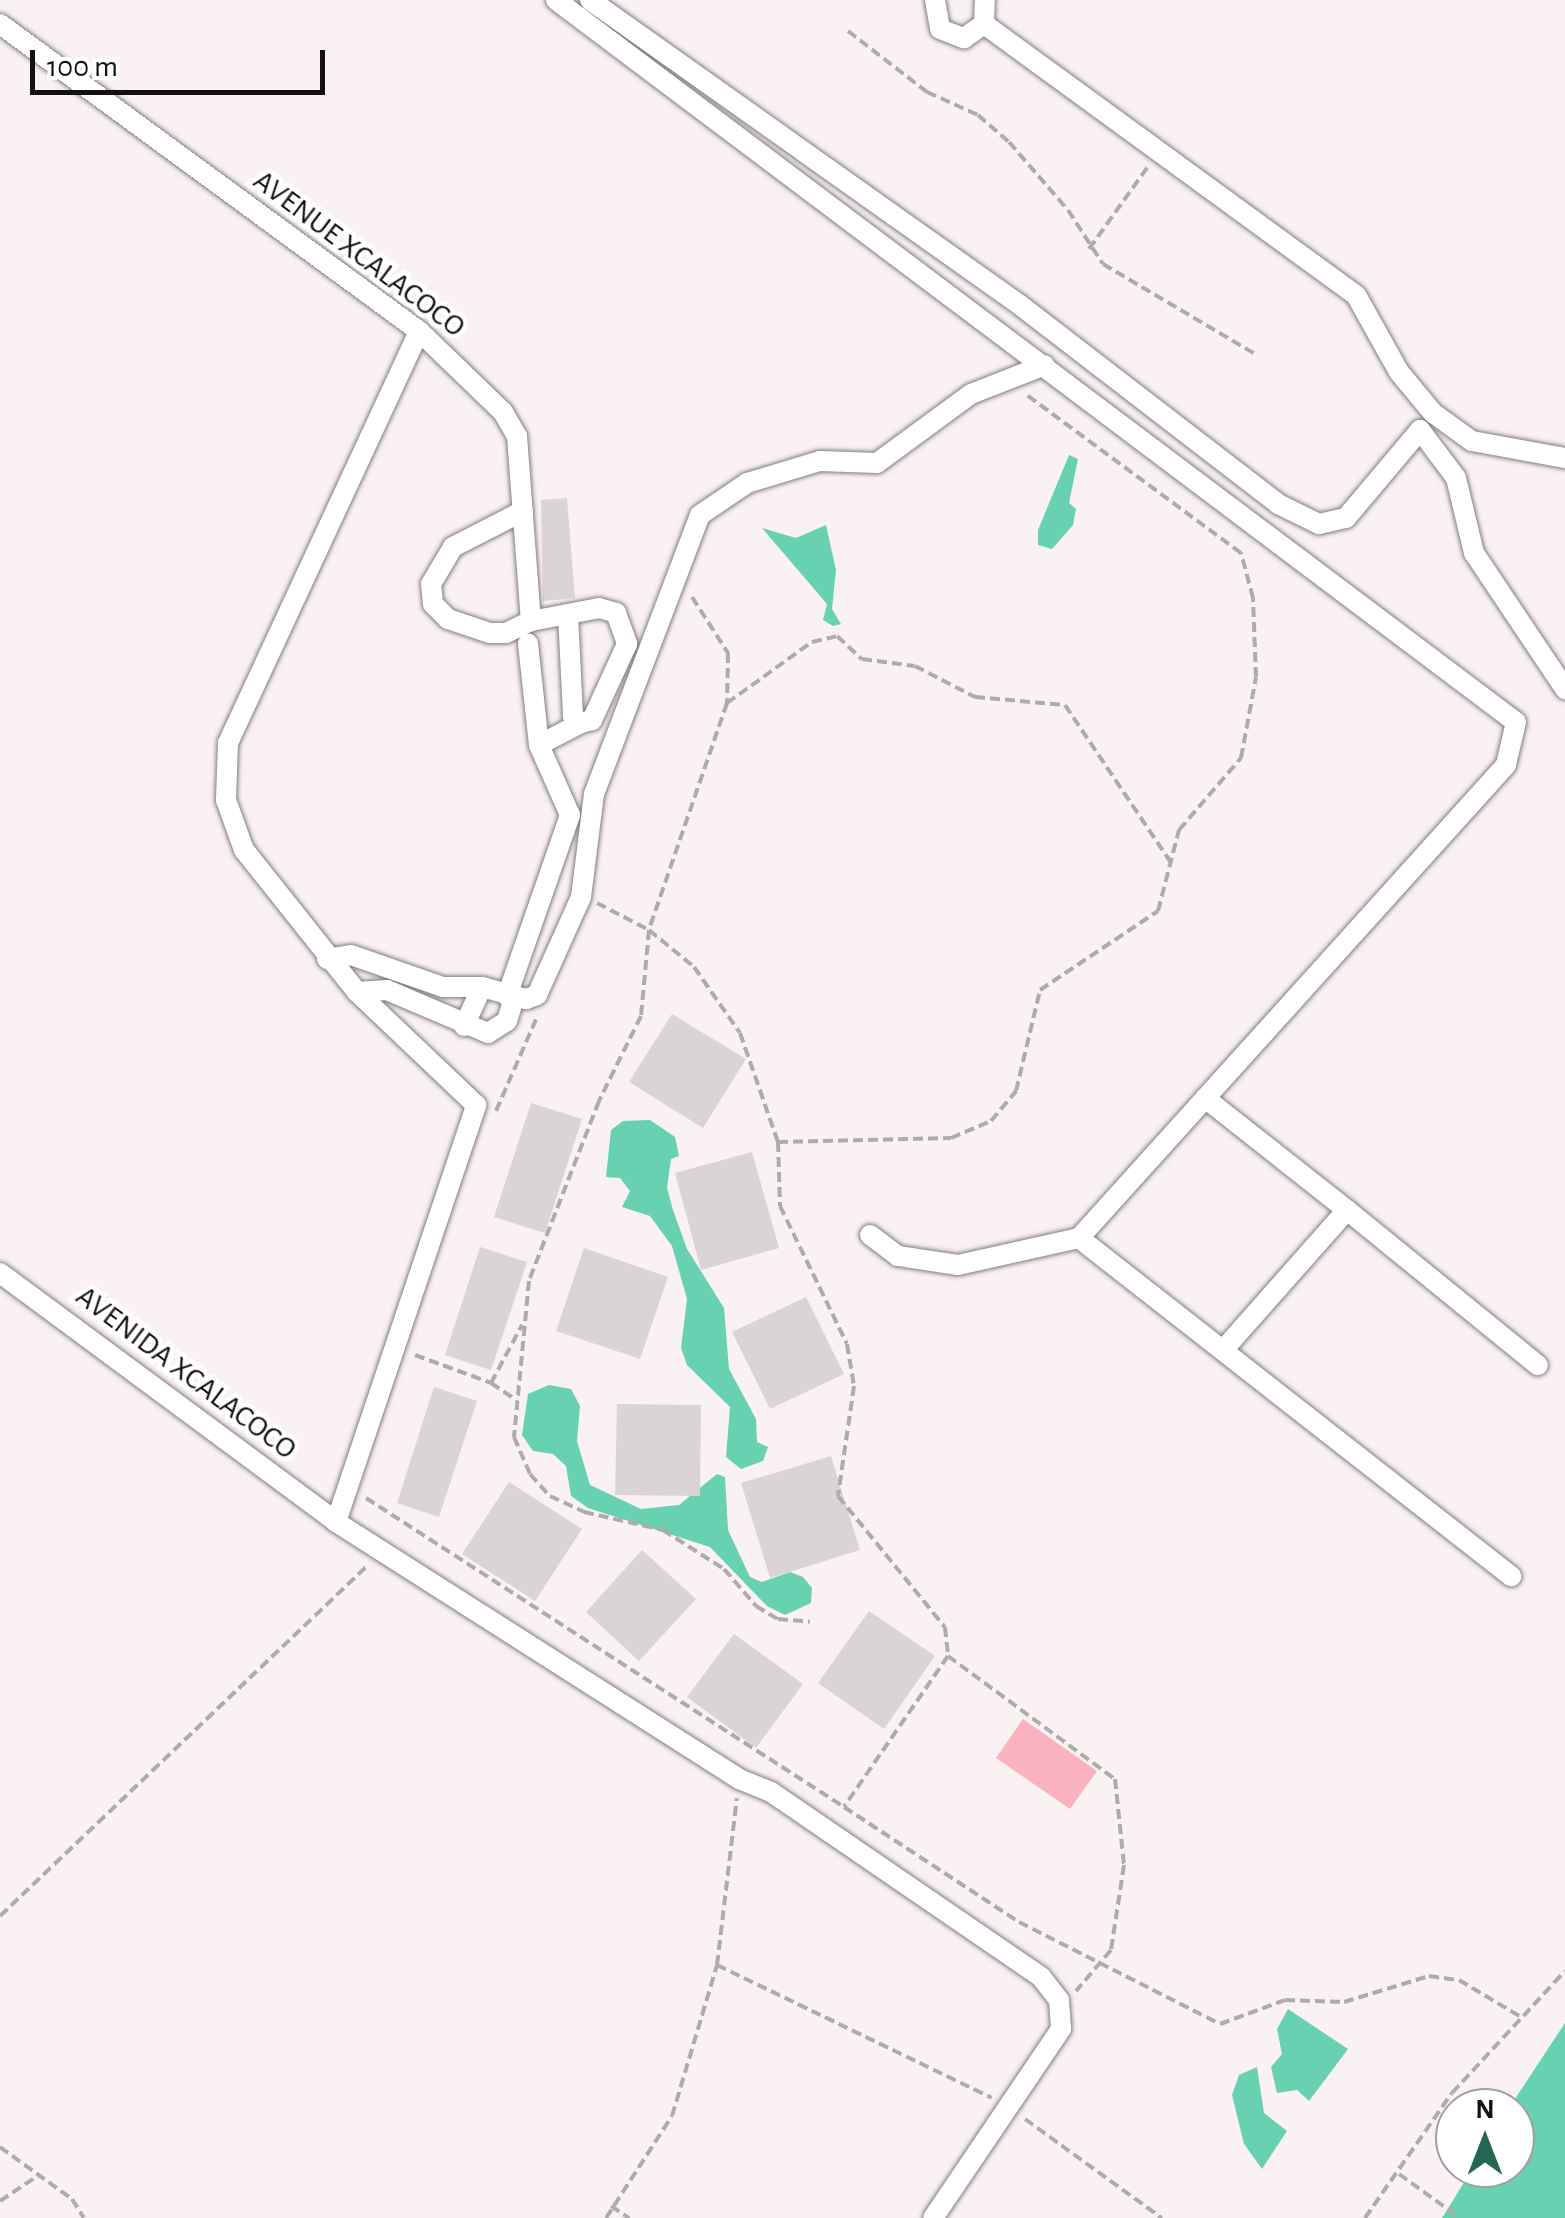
<!DOCTYPE html>
<style>
body{margin:0}
#map{position:relative;width:1565px;height:2218px;overflow:hidden;background:#f9f1f2;font-family:"Alegreya Sans",sans-serif}
div>[style]{position:absolute}
.green>*{inset:0;background:#fbb2bf}
.water>*{inset:0;background:#67d1b1}
.building>*{inset:0;background:#dbd4d5}
.path>*{height:4px;margin-top:-2px;transform-origin:0;background:repeating-linear-gradient(90deg,#b0aaab 0 10px,transparent 0 15px)}
.roads{filter:drop-shadow(0 0 2px #837c7d) drop-shadow(0 0 2px #837c7d)}
.minor>*{height:20px;margin:-10px;padding:0 10px;transform-origin:10px;border-radius:10px;background:#fff}
span{translate:-50% -50%;white-space:nowrap;text-align:center;line-height:1.15;-webkit-text-stroke:9px #fff;paint-order:stroke}
.street-label{font-size:30px;color:#131011}
.north{position:absolute;left:1435px;top:2088px;width:100px;height:100px;box-sizing:border-box;background:#fff;border:2px solid #a19fa0;border-radius:50%;rotate:0deg;font-size:28px;font-weight:700;line-height:40px;text-align:center;color:#131011}
.north::after{content:'';display:block;margin:auto;width:35px;height:45px;background:#266654;clip-path:polygon(50% 0,100% 100%,50% 72%,0 100%)}
.scale{position:absolute;left:30px;top:50px;width:295px;height:45px;box-sizing:border-box;border:5px solid #131011;border-top:0;padding-left:12px;font-size:30px;line-height:35px;white-space:nowrap;color:#131011;-webkit-text-stroke:8px #fff;paint-order:stroke}
</style>
<div id="map">
<div class="green">
<i style="clip-path:polygon(1023px 1719px,1097px 1771px,1070px 1809px,996px 1758px)"></i>
</div>
<div class="water">
<i style="clip-path:polygon(1069px 455px,1078px 459px,1069px 503px,1076px 509px,1073px 525px,1052px 549px,1038px 545px,1038px 530px)"></i>
<i style="clip-path:polygon(826px 525px,836px 570px,832px 609px,841px 624px,833px 626px,823px 620px,827px 604px,762px 528px,796px 538px)"></i>
<i style="clip-path:polygon(650px 1120px,675px 1137px,679px 1156px,671px 1159px,667px 1188px,673px 1210px,687px 1249px,724px 1308px,729px 1369px,756px 1419px,757px 1442px,768px 1447px,763px 1461px,741px 1469px,726px 1457px,730px 1407px,687px 1365px,681px 1348px,687px 1299px,672px 1246px,650px 1216px,622px 1207px,630px 1191px,620px 1178px,606px 1177px,611px 1130px,623px 1121px)"></i>
<i style="clip-path:polygon(549px 1385px,571px 1389px,580px 1406px,577px 1441px,590px 1485px,641px 1509px,679px 1505px,717px 1474px,725px 1477px,728px 1530px,750px 1577px,762px 1582px,790px 1572px,803px 1577px,812px 1588px,811px 1603px,785px 1615px,767px 1606px,710px 1547px,588px 1508px,571px 1496px,566px 1466px,553px 1454px,533px 1451px,522px 1435px,528px 1394px)"></i>
<i style="clip-path:polygon(1288px 2009px,1348px 2049px,1309px 2101px,1297px 2090px,1277px 2093px,1271px 2067px,1282px 2054px,1277px 2029px)"></i>
<i style="clip-path:polygon(1565px 2023px,1565px 2218px,1442px 2218px,1473px 2168px,1515px 2168px,1515px 2108px,1509px 2108px)"></i>
<i style="clip-path:polygon(1257px 2067px,1264px 2113px,1287px 2131px,1262px 2169px,1244px 2144px,1232px 2095px,1239px 2075px)"></i>
</div>
<div class="building">
<i style="clip-path:polygon(567px 498px,575px 598px,543px 601px,541px 500px)"></i>
<i style="clip-path:polygon(672px 1014px,746px 1059px,703px 1128px,629px 1082px)"></i>
<i style="clip-path:polygon(531px 1103px,582px 1119px,545px 1233px,494px 1217px)"></i>
<i style="clip-path:polygon(752px 1152px,779px 1248px,701px 1270px,675px 1173px)"></i>
<i style="clip-path:polygon(480px 1247px,527px 1262px,491px 1370px,445px 1355px)"></i>
<i style="clip-path:polygon(584px 1248px,668px 1277px,640px 1359px,556px 1331px)"></i>
<i style="clip-path:polygon(806px 1297px,844px 1374px,770px 1409px,732px 1332px)"></i>
<i style="clip-path:polygon(434px 1387px,477px 1401px,439px 1517px,397px 1503px)"></i>
<i style="clip-path:polygon(617px 1404px,701px 1405px,700px 1496px,615px 1495px)"></i>
<i style="clip-path:polygon(831px 1456px,860px 1550px,770px 1578px,741px 1483px)"></i>
<i style="clip-path:polygon(509px 1482px,582px 1529px,535px 1601px,462px 1554px)"></i>
<i style="clip-path:polygon(642px 1550px,696px 1599px,639px 1661px,586px 1612px)"></i>
<i style="clip-path:polygon(869px 1611px,935px 1656px,884px 1729px,818px 1683px)"></i>
<i style="clip-path:polygon(734px 1634px,803px 1684px,756px 1748px,687px 1697px)"></i>
</div>
<div class="path">
<i style="left:848px;top:31px;width:100px;rotate:37.7deg"></i>
<i style="left:927px;top:92px;width:56px;rotate:24.3deg"></i>
<i style="left:978px;top:115px;width:41px;rotate:41.1deg"></i>
<i style="left:1009px;top:142px;width:90px;rotate:49.1deg"></i>
<i style="left:1068px;top:210px;width:64px;rotate:57.1deg"></i>
<i style="left:1103px;top:264px;width:177px;rotate:30.6deg"></i>
<i style="left:1089px;top:249px;width:100px;rotate:-54.4deg"></i>
<i style="left:692px;top:597px;width:67px;rotate:57.3deg"></i>
<i style="left:728px;top:653px;width:50px;rotate:91.1deg"></i>
<i style="left:727px;top:703px;width:240px;rotate:109deg"></i>
<i style="left:649px;top:930px;width:58px;rotate:39.4deg"></i>
<i style="left:694px;top:967px;width:80px;rotate:55.1deg"></i>
<i style="left:740px;top:1033px;width:115px;rotate:70.8deg"></i>
<i style="left:778px;top:1142px;width:64px;rotate:88.2deg"></i>
<i style="left:780px;top:1206px;width:153px;rotate:64.1deg"></i>
<i style="left:847px;top:1344px;width:43px;rotate:80.5deg"></i>
<i style="left:854px;top:1386px;width:111px;rotate:98.3deg"></i>
<i style="left:838px;top:1496px;width:169px;rotate:50.8deg"></i>
<i style="left:945px;top:1627px;width:29px;rotate:84deg"></i>
<i style="left:948px;top:1656px;width:207px;rotate:36.4deg"></i>
<i style="left:1115px;top:1779px;width:86px;rotate:84deg"></i>
<i style="left:1124px;top:1865px;width:86px;rotate:98.7deg"></i>
<i style="left:1111px;top:1950px;width:54px;rotate:130.5deg"></i>
<i style="left:727px;top:703px;width:105px;rotate:-35.7deg"></i>
<i style="left:812px;top:642px;width:26px;rotate:-13deg"></i>
<i style="left:837px;top:636px;width:34px;rotate:43deg"></i>
<i style="left:862px;top:659px;width:53px;rotate:7.5deg"></i>
<i style="left:915px;top:666px;width:68px;rotate:27.3deg"></i>
<i style="left:975px;top:697px;width:90px;rotate:5.1deg"></i>
<i style="left:1065px;top:705px;width:190px;rotate:56.1deg"></i>
<i style="left:597px;top:903px;width:59px;rotate:27.4deg"></i>
<i style="left:649px;top:930px;width:86px;rotate:95.3deg"></i>
<i style="left:641px;top:1016px;width:95px;rotate:116.3deg"></i>
<i style="left:599px;top:1101px;width:193px;rotate:111.3deg"></i>
<i style="left:529px;top:1281px;width:157px;rotate:95.5deg"></i>
<i style="left:514px;top:1437px;width:40px;rotate:66.6deg"></i>
<i style="left:530px;top:1474px;width:30px;rotate:48deg"></i>
<i style="left:550px;top:1496px;width:38px;rotate:25deg"></i>
<i style="left:584px;top:1512px;width:81px;rotate:12.8deg"></i>
<i style="left:663px;top:1530px;width:72px;rotate:32.6deg"></i>
<i style="left:724px;top:1569px;width:49px;rotate:49.1deg"></i>
<i style="left:756px;top:1606px;width:26px;rotate:31deg"></i>
<i style="left:778px;top:1619px;width:32px;rotate:5deg"></i>
<i style="left:496px;top:1111px;width:105px;rotate:-66.4deg"></i>
<i style="left:778px;top:1142px;width:173px;rotate:-1.3deg"></i>
<i style="left:951px;top:1138px;width:43px;rotate:-23deg"></i>
<i style="left:991px;top:1121px;width:39px;rotate:-50deg"></i>
<i style="left:1016px;top:1091px;width:104px;rotate:-76.6deg"></i>
<i style="left:1040px;top:990px;width:142px;rotate:-33.8deg"></i>
<i style="left:1158px;top:911px;width:84px;rotate:-75.5deg"></i>
<i style="left:1179px;top:830px;width:95px;rotate:-49.3deg"></i>
<i style="left:1241px;top:758px;width:82px;rotate:-79.5deg"></i>
<i style="left:1256px;top:677px;width:79px;rotate:-92.2deg"></i>
<i style="left:1253px;top:598px;width:47px;rotate:-104.9deg"></i>
<i style="left:1241px;top:553px;width:268px;rotate:-143.6deg"></i>
<i style="left:415px;top:1355px;width:81px;rotate:20.2deg"></i>
<i style="left:491px;top:1383px;width:29px;rotate:34deg"></i>
<i style="left:491px;top:1383px;width:66px;rotate:-61.9deg"></i>
<i style="left:366px;top:1498px;width:569px;rotate:32.88deg"></i>
<i style="left:948px;top:1656px;width:183px;rotate:124.6deg"></i>
<i style="left:844px;top:1807px;width:209px;rotate:33.3deg"></i>
<i style="left:1019px;top:1922px;width:225px;rotate:26.9deg"></i>
<i style="left:1220px;top:2024px;width:69px;rotate:-20.3deg"></i>
<i style="left:1285px;top:2000px;width:59px;rotate:1.9deg"></i>
<i style="left:1344px;top:2002px;width:89px;rotate:-17deg"></i>
<i style="left:1429px;top:1976px;width:30px;rotate:8deg"></i>
<i style="left:1459px;top:1980px;width:72px;rotate:30.8deg"></i>
<i style="left:0;top:1916px;width:507px;rotate:-43.64deg"></i>
<i style="left:717px;top:1965px;width:305px;rotate:25.8deg"></i>
<i style="left:1025px;top:2119px;width:169px;rotate:35.9deg"></i>
<i style="left:0;top:2147px;width:89px;rotate:35.8deg"></i>
<i style="left:72px;top:2199px;width:22px;rotate:58deg"></i>
<i style="left:1399px;top:2174px;width:75px;rotate:35.8deg"></i>
<i style="left:0;top:2201px;width:47px;rotate:-33.7deg"></i>
<i style="left:611px;top:2206px;width:22px;rotate:34deg"></i>
<i style="left:606px;top:2218px;width:121px;rotate:-57.1deg"></i>
<i style="left:672px;top:2116px;width:158px;rotate:-73.4deg"></i>
<i style="left:717px;top:1965px;width:168px;rotate:-83.2deg"></i>
<i style="left:1365px;top:2218px;width:152px;rotate:-55.2deg"></i>
<i style="left:1452px;top:2093px;width:166px;rotate:-47.2deg"></i>
</div>
<div class="roads">
<div class="minor">
<i style="left:556px;top:0;width:1201px;rotate:36.95deg"></i>
<i style="left:1516px;top:722px;width:44px;rotate:103.1deg"></i>
<i style="left:1506px;top:765px;width:637px;rotate:132.07deg"></i>
<i style="left:1079px;top:1238px;width:124px;rotate:167.4deg"></i>
<i style="left:958px;top:1265px;width:61px;rotate:-171.5deg"></i>
<i style="left:898px;top:1256px;width:35px;rotate:-143deg"></i>
<i style="left:590px;top:0;width:527px;rotate:35.35deg"></i>
<i style="left:1020px;top:305px;width:326px;rotate:37.6deg"></i>
<i style="left:1278px;top:504px;width:46px;rotate:26deg"></i>
<i style="left:1319px;top:524px;width:28px;rotate:-13deg"></i>
<i style="left:1346px;top:518px;width:115px;rotate:-49.9deg"></i>
<i style="left:1420px;top:430px;width:60px;rotate:53.1deg"></i>
<i style="left:1456px;top:478px;width:77px;rotate:76.5deg"></i>
<i style="left:1474px;top:553px;width:164px;rotate:56.2deg"></i>
<i style="left:935px;top:0;width:29px;rotate:80deg"></i>
<i style="left:940px;top:29px;width:26px;rotate:21deg"></i>
<i style="left:964px;top:38px;width:24px;rotate:-35deg"></i>
<i style="left:984px;top:24px;width:24px;rotate:-88deg"></i>
<i style="left:0;top:24px;width:519px;rotate:36.23deg"></i>
<i style="left:419px;top:331px;width:117px;rotate:44deg"></i>
<i style="left:503px;top:412px;width:28px;rotate:60deg"></i>
<i style="left:517px;top:436px;width:186px;rotate:85.7deg"></i>
<i style="left:984px;top:24px;width:460px;rotate:36.1deg"></i>
<i style="left:1356px;top:295px;width:88px;rotate:60.8deg"></i>
<i style="left:1399px;top:372px;width:53px;rotate:50.3deg"></i>
<i style="left:1433px;top:413px;width:48px;rotate:35.7deg"></i>
<i style="left:1472px;top:441px;width:95px;rotate:10.4deg"></i>
<i style="left:523px;top:511px;width:79px;rotate:152.8deg"></i>
<i style="left:453px;top:547px;width:43px;rotate:120.7deg"></i>
<i style="left:431px;top:584px;width:20px;rotate:84deg"></i>
<i style="left:433px;top:604px;width:21px;rotate:45deg"></i>
<i style="left:448px;top:619px;width:44px;rotate:18.4deg"></i>
<i style="left:490px;top:633px;width:16px"></i>
<i style="left:506px;top:633px;width:28px;rotate:-26deg"></i>
<i style="left:531px;top:621px;width:69px;rotate:-10.8deg"></i>
<i style="left:599px;top:608px;width:18px;rotate:16deg"></i>
<i style="left:616px;top:613px;width:33px;rotate:70deg"></i>
<i style="left:627px;top:644px;width:84px;rotate:114.7deg"></i>
<i style="left:592px;top:720px;width:11px;rotate:165deg"></i>
<i style="left:581px;top:723px;width:11px;rotate:-139deg"></i>
<i style="left:573px;top:716px;width:102px;rotate:-92.8deg"></i>
<i style="left:539px;top:745px;width:47px;rotate:-27.6deg"></i>
<i style="left:327px;top:959px;width:24px;rotate:-9deg"></i>
<i style="left:351px;top:955px;width:97px;rotate:19.2deg"></i>
<i style="left:443px;top:987px;width:39px"></i>
<i style="left:482px;top:987px;width:46px;rotate:15.3deg"></i>
<i style="left:526px;top:999px;width:12px;rotate:-20deg"></i>
<i style="left:537px;top:995px;width:107px;rotate:-65.8deg"></i>
<i style="left:581px;top:897px;width:104px;rotate:-82.8deg"></i>
<i style="left:594px;top:794px;width:298px;rotate:-69.2deg"></i>
<i style="left:700px;top:515px;width:57px;rotate:-34.2deg"></i>
<i style="left:747px;top:483px;width:76px;rotate:-16.8deg"></i>
<i style="left:820px;top:461px;width:57px;rotate:2deg"></i>
<i style="left:877px;top:463px;width:117px;rotate:-36.3deg"></i>
<i style="left:971px;top:394px;width:79px;rotate:-21.4deg"></i>
<i style="left:357px;top:992px;width:30px;rotate:-4deg"></i>
<i style="left:387px;top:990px;width:110px;rotate:23.1deg"></i>
<i style="left:488px;top:1033px;width:22px;rotate:-32deg"></i>
<i style="left:507px;top:1021px;width:24px;rotate:-73deg"></i>
<i style="left:507px;top:996px;width:192px;rotate:-70.8deg"></i>
<i style="left:570px;top:815px;width:77px;rotate:-113.9deg"></i>
<i style="left:539px;top:745px;width:102px;rotate:-96.2deg"></i>
<i style="left:464px;top:1026px;width:43px;rotate:-65.2deg"></i>
<i style="left:1205px;top:1098px;width:181px;rotate:38.3deg"></i>
<i style="left:1347px;top:1210px;width:187px;rotate:131.5deg"></i>
<i style="left:1347px;top:1210px;width:246px;rotate:39.1deg"></i>
<i style="left:1079px;top:1238px;width:549px;rotate:38.04deg"></i>
<i style="left:0;top:1273px;width:418px;rotate:36.5deg"></i>
<i style="left:336px;top:1522px;width:478px;rotate:32.5deg"></i>
<i style="left:739px;top:1779px;width:35px;rotate:22deg"></i>
<i style="left:771px;top:1792px;width:327px;rotate:34.4deg"></i>
<i style="left:1041px;top:1977px;width:29px;rotate:52deg"></i>
<i style="left:1059px;top:2000px;width:29px;rotate:86deg"></i>
<i style="left:1061px;top:2029px;width:228px;rotate:124.1deg"></i>
<i style="left:336px;top:1522px;width:440px;rotate:-71.4deg"></i>
<i style="left:476px;top:1105px;width:164px;rotate:-136.5deg"></i>
<i style="left:357px;top:992px;width:181px;rotate:-128.5deg"></i>
<i style="left:244px;top:850px;width:53px;rotate:-109.8deg"></i>
<i style="left:226px;top:800px;width:57px;rotate:-88deg"></i>
<i style="left:228px;top:743px;width:454px;rotate:-65.1deg"></i>
</div>
</div>
<div class="street-label">
<span style="left:359px;top:254px;rotate:37deg">AVENUE XCALACOCO</span>
<span style="left:186px;top:1373px;rotate:37deg">AVENIDA XCALACOCO</span>
</div>
<div class="north">N</div>
<div class="scale">100 m</div>
</div>
